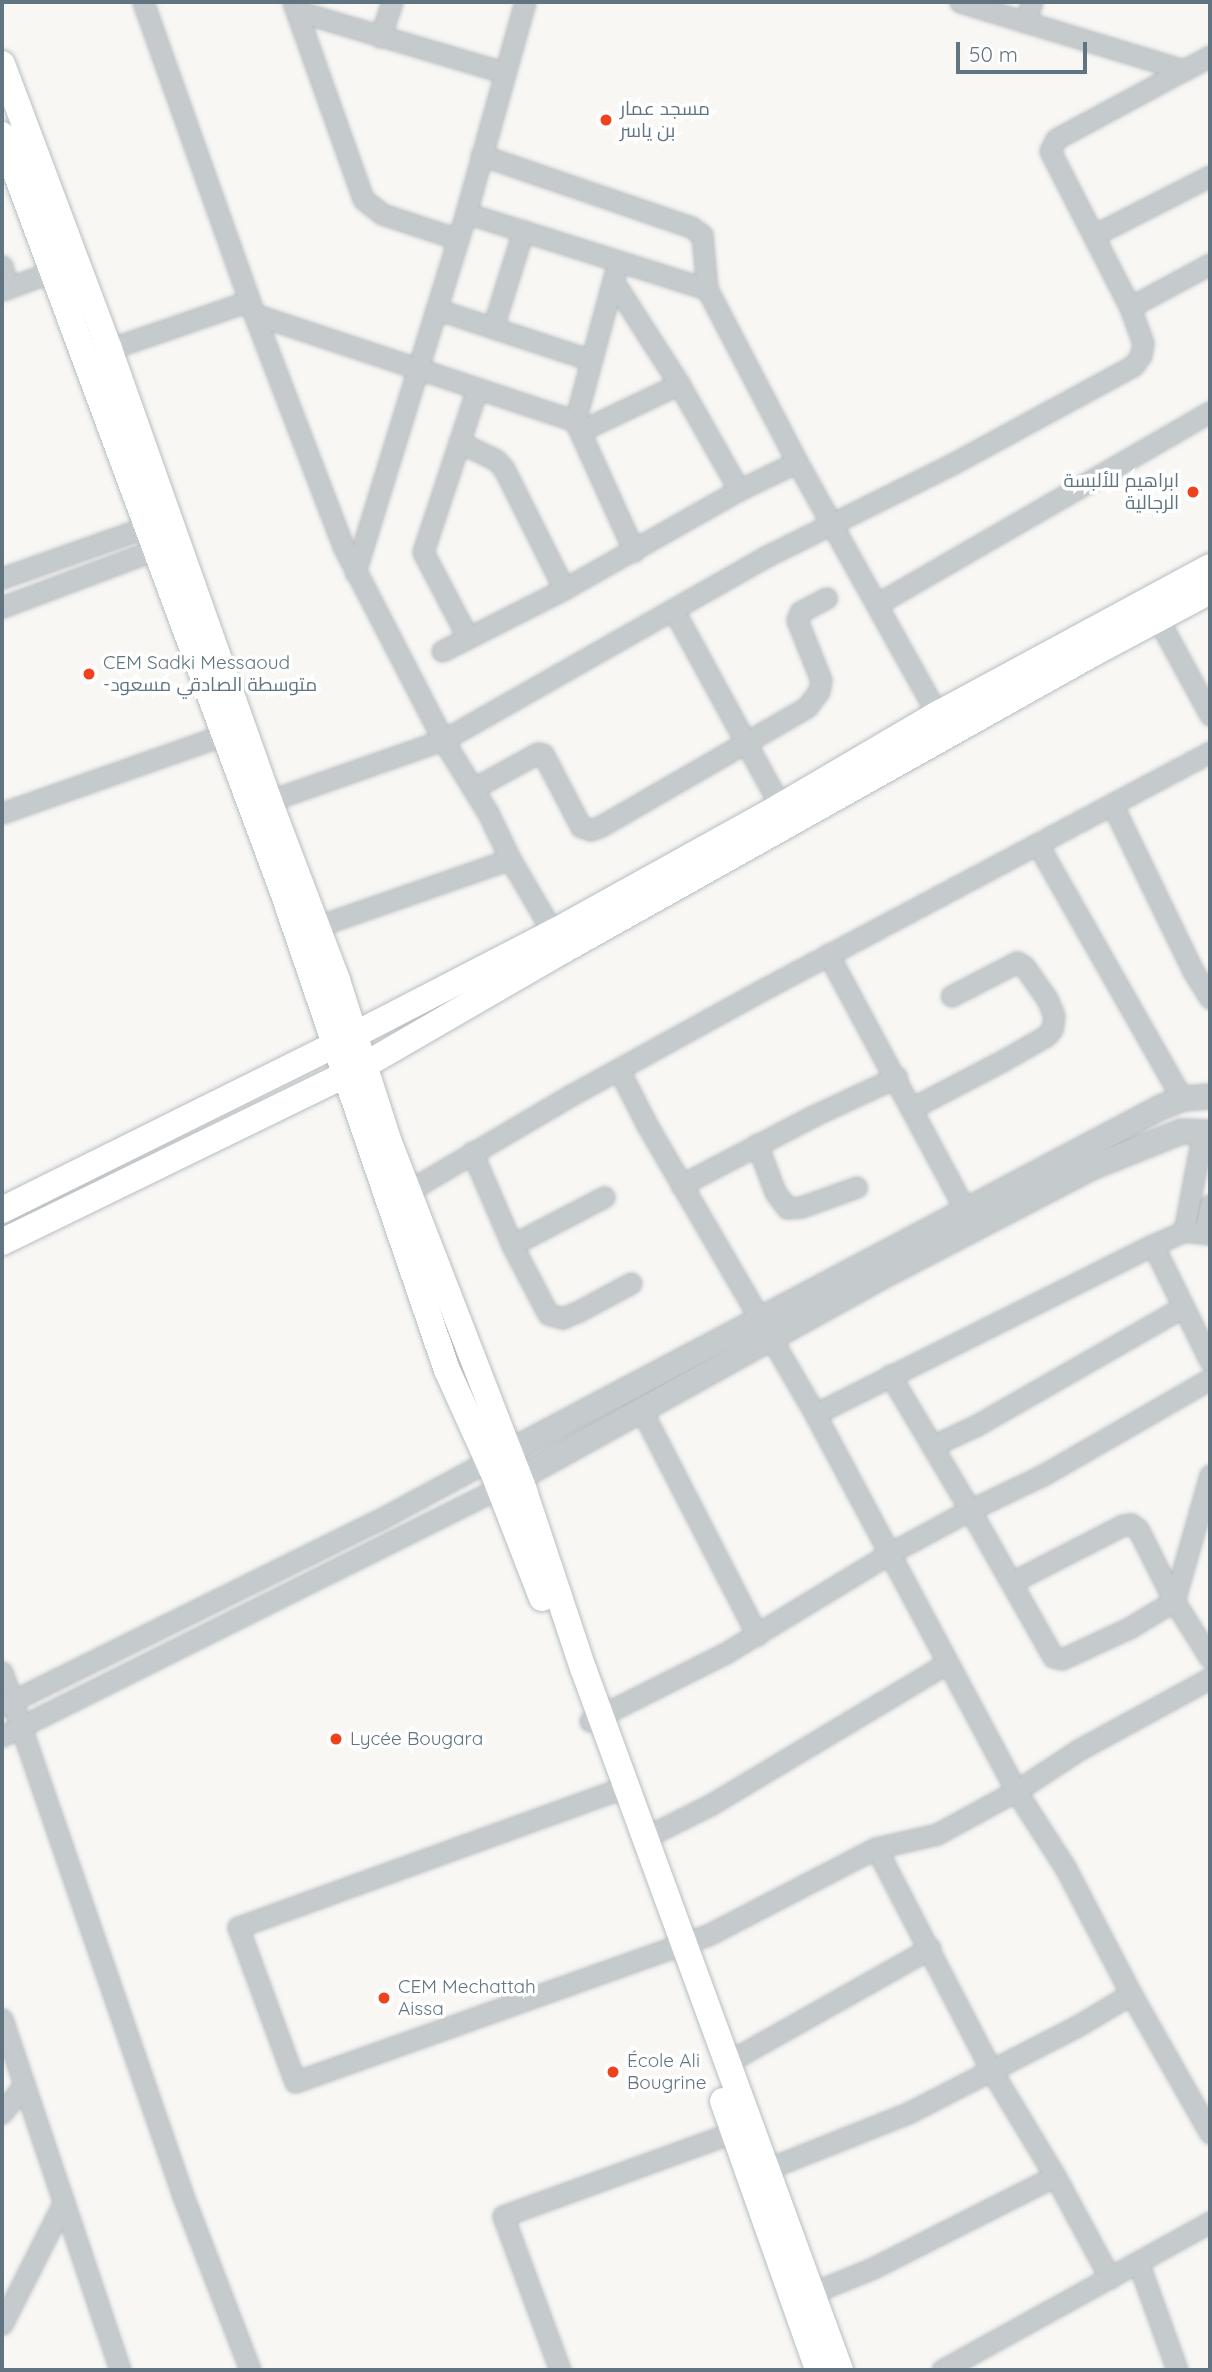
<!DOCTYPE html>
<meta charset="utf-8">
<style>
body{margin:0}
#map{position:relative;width:1212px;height:2372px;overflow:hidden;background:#f8f7f4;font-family:Quicksand,Cairo,sans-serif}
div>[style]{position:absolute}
.roads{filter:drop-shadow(0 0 2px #b7bdc1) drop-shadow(0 0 2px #b7bdc1)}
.minor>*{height:19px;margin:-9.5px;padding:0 9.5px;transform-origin:9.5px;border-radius:9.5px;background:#c5cacc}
.tertiary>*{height:23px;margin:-11.5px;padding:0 11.5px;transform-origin:11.5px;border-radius:11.5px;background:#c5cacc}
.secondary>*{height:26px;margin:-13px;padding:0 13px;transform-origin:13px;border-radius:13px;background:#fff}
.dots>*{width:19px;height:19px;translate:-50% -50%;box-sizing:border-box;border:4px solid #fff;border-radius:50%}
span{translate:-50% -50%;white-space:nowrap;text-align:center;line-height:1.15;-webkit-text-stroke:7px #fff;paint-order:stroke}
.poi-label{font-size:19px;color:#607581}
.left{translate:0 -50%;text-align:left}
.right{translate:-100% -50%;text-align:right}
.frame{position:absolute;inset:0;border:4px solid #607581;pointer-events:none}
.scale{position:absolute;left:956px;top:42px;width:131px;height:32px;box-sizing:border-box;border:4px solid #607581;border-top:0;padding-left:9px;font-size:21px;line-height:24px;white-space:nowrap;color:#607581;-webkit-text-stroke:5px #fff;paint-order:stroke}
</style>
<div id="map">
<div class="roads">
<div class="minor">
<i style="left:143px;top:2px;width:331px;rotate:70.4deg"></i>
<i style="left:254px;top:314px;width:248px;rotate:69deg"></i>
<i style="left:343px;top:546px;width:218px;rotate:62.7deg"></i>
<i style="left:443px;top:740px;width:86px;rotate:58.3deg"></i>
<i style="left:488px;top:813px;width:51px;rotate:64.4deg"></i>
<i style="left:510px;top:859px;width:97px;rotate:59.7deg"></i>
<i style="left:293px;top:2px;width:209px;rotate:70.4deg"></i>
<i style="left:363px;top:199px;width:24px;rotate:38deg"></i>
<i style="left:382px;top:214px;width:80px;rotate:18.2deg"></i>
<i style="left:960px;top:2px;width:234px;rotate:16.9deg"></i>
<i style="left:1184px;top:70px;width:30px;rotate:-28deg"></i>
<i style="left:297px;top:11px;width:215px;rotate:16.5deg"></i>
<i style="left:1025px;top:22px;width:21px;rotate:-71deg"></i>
<i style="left:380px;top:37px;width:37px;rotate:-71deg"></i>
<i style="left:1184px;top:70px;width:145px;rotate:151.7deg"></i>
<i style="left:1056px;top:139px;width:13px;rotate:117deg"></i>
<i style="left:1050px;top:151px;width:175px;rotate:62.9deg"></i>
<i style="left:1130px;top:307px;width:91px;rotate:-28.3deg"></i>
<i style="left:481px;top:155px;width:222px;rotate:18.9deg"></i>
<i style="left:691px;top:227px;width:14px;rotate:36deg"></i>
<i style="left:702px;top:235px;width:54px;rotate:84.7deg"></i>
<i style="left:466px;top:213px;width:253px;rotate:17.5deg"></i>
<i style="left:707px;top:289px;width:195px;rotate:62.5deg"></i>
<i style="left:797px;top:462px;width:302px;rotate:60.9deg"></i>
<i style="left:1094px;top:235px;width:130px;rotate:-27deg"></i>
<i style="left:2px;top:266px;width:23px;rotate:75deg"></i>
<i style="left:613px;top:281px;width:122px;rotate:57.3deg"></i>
<i style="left:679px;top:384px;width:122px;rotate:60.5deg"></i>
<i style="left:2px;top:290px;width:55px;rotate:-20.1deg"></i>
<i style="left:436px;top:309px;width:163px;rotate:18.2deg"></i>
<i style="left:254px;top:314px;width:338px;rotate:18.4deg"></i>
<i style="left:575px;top:421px;width:143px;rotate:65.6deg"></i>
<i style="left:493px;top:327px;width:101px;rotate:-72.6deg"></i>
<i style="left:98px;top:353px;width:160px;rotate:-19deg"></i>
<i style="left:575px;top:421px;width:153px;rotate:-74.9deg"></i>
<i style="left:580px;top:431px;width:110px;rotate:-25.4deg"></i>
<i style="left:459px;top:442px;width:41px;rotate:25.9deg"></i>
<i style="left:496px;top:460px;width:12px;rotate:48deg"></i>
<i style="left:504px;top:469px;width:134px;rotate:63.4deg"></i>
<i style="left:355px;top:572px;width:376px;rotate:-72.8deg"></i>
<i style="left:466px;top:213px;width:219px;rotate:-74.4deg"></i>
<i style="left:2px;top:578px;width:156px;rotate:-19.5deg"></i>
<i style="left:877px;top:604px;width:384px;rotate:-30deg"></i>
<i style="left:2px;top:607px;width:165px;rotate:-20.5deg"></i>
<i style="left:1152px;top:608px;width:122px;rotate:61.5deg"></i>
<i style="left:673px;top:609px;width:238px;rotate:61.4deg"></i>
<i style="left:468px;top:638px;width:97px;rotate:-117.6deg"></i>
<i style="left:423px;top:552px;width:172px;rotate:-71.7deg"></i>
<i style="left:442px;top:651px;width:137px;rotate:-26.9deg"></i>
<i style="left:564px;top:589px;width:201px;rotate:-29.5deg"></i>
<i style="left:739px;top:490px;width:64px;rotate:-25.8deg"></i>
<i style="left:474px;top:788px;width:73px;rotate:-28.7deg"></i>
<i style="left:538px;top:753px;width:5px;rotate:11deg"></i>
<i style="left:543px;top:754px;width:82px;rotate:62.5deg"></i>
<i style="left:581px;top:827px;width:10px;rotate:17deg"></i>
<i style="left:591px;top:830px;width:11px;rotate:-22deg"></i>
<i style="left:601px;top:826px;width:238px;rotate:-30deg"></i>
<i style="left:807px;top:707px;width:20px;rotate:-53deg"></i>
<i style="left:819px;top:691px;width:11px;rotate:-80deg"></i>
<i style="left:821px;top:680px;width:65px;rotate:-111.8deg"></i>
<i style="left:797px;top:620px;width:9px;rotate:-69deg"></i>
<i style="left:800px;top:612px;width:30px;rotate:-28deg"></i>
<i style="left:1112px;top:804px;width:186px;rotate:64.1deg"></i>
<i style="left:1193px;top:971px;width:32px;rotate:58deg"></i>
<i style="left:257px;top:805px;width:197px;rotate:-19.3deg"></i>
<i style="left:443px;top:740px;width:373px;rotate:-29.6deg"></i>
<i style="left:767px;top:556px;width:209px;rotate:-26.4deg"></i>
<i style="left:954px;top:463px;width:204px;rotate:-28.5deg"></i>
<i style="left:1133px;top:366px;width:14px;rotate:-54deg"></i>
<i style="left:1141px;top:355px;width:12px;rotate:-81deg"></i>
<i style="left:1143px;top:343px;width:38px;rotate:-110deg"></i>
<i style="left:2px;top:813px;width:235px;rotate:-19.4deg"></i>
<i style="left:1038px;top:845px;width:291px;rotate:60.4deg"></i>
<i style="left:318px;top:926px;width:203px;rotate:-19.2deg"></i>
<i style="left:828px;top:954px;width:289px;rotate:61.8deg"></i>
<i style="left:619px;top:1070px;width:62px;rotate:63deg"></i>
<i style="left:647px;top:1125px;width:334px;rotate:59.8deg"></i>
<i style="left:815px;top:1414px;width:427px;rotate:61.9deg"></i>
<i style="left:1016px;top:1791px;width:93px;rotate:57.3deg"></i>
<i style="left:1066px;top:1869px;width:141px;rotate:62.5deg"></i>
<i style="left:1131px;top:1994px;width:160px;rotate:60.4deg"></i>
<i style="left:912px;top:1108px;width:102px;rotate:-27.6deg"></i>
<i style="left:1002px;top:1061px;width:51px;rotate:-29.6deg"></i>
<i style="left:1046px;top:1036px;width:9px;rotate:-49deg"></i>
<i style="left:1052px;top:1029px;width:13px;rotate:-81deg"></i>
<i style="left:1054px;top:1016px;width:18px;rotate:-112deg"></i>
<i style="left:1047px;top:999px;width:40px;rotate:-124.9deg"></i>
<i style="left:1024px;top:966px;width:8px;rotate:-150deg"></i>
<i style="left:1017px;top:962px;width:74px;rotate:152.7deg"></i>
<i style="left:757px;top:1144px;width:51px;rotate:69.4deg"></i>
<i style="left:775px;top:1192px;width:20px;rotate:53deg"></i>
<i style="left:787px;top:1208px;width:14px;rotate:-4deg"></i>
<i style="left:801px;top:1207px;width:59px;rotate:-19.7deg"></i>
<i style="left:472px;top:1152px;width:101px;rotate:66.7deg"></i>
<i style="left:512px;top:1245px;width:78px;rotate:62.4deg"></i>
<i style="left:548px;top:1314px;width:15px;rotate:16deg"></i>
<i style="left:562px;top:1318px;width:18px;rotate:-22deg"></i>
<i style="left:579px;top:1311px;width:59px;rotate:-28.3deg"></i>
<i style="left:681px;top:1185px;width:151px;rotate:-27.6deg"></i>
<i style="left:815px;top:1115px;width:90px;rotate:-24.9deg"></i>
<i style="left:398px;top:1197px;width:203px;rotate:-30.5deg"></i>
<i style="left:573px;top:1094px;width:220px;rotate:-28.8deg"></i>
<i style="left:766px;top:988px;width:503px;rotate:-27.99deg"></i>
<i style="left:1184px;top:1231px;width:102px;rotate:-79.2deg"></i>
<i style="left:1204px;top:1232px;width:28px;rotate:-77deg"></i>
<i style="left:512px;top:1245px;width:104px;rotate:-27.6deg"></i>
<i style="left:1153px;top:1245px;width:129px;rotate:63.8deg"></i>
<i style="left:890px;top:1375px;width:157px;rotate:59.3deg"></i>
<i style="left:970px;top:1510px;width:81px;rotate:-25.6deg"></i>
<i style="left:1043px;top:1475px;width:193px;rotate:-29.9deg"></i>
<i style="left:642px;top:1411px;width:252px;rotate:62.8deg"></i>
<i style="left:815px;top:1414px;width:378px;rotate:-26.6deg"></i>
<i style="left:1153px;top:1245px;width:34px;rotate:-24deg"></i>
<i style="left:1184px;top:1231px;width:26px;rotate:7deg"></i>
<i style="left:932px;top:1446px;width:50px;rotate:-25deg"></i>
<i style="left:977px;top:1425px;width:237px;rotate:-29.8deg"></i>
<i style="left:1210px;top:1475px;width:131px;rotate:105.9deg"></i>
<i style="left:1174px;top:1601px;width:67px;rotate:57.7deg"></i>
<i style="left:2px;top:1672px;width:554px;rotate:70.94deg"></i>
<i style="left:183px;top:2196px;width:186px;rotate:68.9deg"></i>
<i style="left:2px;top:1706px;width:418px;rotate:-26.3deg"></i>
<i style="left:377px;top:1521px;width:126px;rotate:-28.4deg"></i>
<i style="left:590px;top:1721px;width:150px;rotate:-26.6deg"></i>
<i style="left:724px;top:1654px;width:194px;rotate:-31.3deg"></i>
<i style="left:890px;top:1553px;width:91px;rotate:-28.3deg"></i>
<i style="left:970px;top:1510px;width:169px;rotate:60.5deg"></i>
<i style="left:1053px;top:1657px;width:9px;rotate:13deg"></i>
<i style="left:1062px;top:1659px;width:74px;rotate:-24.8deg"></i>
<i style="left:1129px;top:1628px;width:52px;rotate:-31deg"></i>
<i style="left:1174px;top:1601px;width:80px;rotate:-116.6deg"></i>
<i style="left:1138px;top:1529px;width:9px;rotate:-144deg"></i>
<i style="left:1131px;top:1524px;width:8px;rotate:173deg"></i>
<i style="left:1123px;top:1525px;width:125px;rotate:152.8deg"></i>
<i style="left:2px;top:1736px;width:555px;rotate:-26.52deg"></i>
<i style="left:614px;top:1791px;width:400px;rotate:160.1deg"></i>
<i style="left:238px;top:1927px;width:165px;rotate:69.8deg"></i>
<i style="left:295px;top:2082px;width:438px;rotate:-19.6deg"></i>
<i style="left:708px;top:1935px;width:189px;rotate:-27.4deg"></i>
<i style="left:876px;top:1848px;width:63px;rotate:-12.9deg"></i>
<i style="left:937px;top:1834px;width:90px;rotate:-28.6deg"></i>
<i style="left:1016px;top:1791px;width:77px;rotate:-33.3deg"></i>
<i style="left:1080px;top:1749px;width:148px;rotate:-28.6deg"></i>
<i style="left:646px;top:1837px;width:72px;rotate:-26.6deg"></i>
<i style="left:710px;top:1805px;width:276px;rotate:-30.9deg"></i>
<i style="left:876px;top:1848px;width:250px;rotate:62.6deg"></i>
<i style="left:991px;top:2070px;width:124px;rotate:58.9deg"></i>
<i style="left:1055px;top:2176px;width:116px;rotate:61.7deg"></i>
<i style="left:2px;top:2019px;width:370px;rotate:71.4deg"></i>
<i style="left:728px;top:2062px;width:232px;rotate:-29.4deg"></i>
<i style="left:2px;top:2113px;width:36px;rotate:-52deg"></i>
<i style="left:757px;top:2173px;width:162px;rotate:-21.7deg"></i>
<i style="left:908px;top:2113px;width:192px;rotate:-27.2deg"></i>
<i style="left:1079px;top:2025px;width:61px;rotate:-30.8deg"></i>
<i style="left:1138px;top:2262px;width:115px;rotate:70.1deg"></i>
<i style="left:812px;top:2293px;width:66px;rotate:-22.3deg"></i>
<i style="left:873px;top:2268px;width:204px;rotate:-26.8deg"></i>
<i style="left:2px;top:2324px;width:137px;rotate:-63.1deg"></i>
<i style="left:560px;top:2370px;width:164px;rotate:-110.3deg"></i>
<i style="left:503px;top:2216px;width:246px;rotate:-20deg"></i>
<i style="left:942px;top:2370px;width:306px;rotate:-28.9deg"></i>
</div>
<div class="tertiary">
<i style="left:494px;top:1459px;width:753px;rotate:-27.86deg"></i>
<i style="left:1160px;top:1107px;width:24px;rotate:-22deg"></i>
<i style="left:1182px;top:1098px;width:28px;rotate:-4deg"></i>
<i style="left:505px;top:1485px;width:427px;rotate:-29deg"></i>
<i style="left:878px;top:1278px;width:240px;rotate:-27.5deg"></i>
<i style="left:1091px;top:1167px;width:97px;rotate:-21.8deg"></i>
<i style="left:1181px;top:1131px;width:29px;rotate:2deg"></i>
</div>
<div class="secondary">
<i style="left:2px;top:64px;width:304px;rotate:69.4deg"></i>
<i style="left:109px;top:349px;width:479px;rotate:70.5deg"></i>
<i style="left:269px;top:801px;width:191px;rotate:69.2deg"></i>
<i style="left:337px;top:980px;width:165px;rotate:72.3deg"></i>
<i style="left:387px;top:1137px;width:380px;rotate:68.8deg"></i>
<i style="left:524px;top:1491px;width:187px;rotate:71.6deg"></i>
<i style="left:583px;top:1668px;width:748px;rotate:69.89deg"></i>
<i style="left:2px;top:135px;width:804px;rotate:69.63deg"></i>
<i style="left:282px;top:889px;width:509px;rotate:71.07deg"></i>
<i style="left:447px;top:1370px;width:114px;rotate:65.7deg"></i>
<i style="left:494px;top:1474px;width:133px;rotate:68.8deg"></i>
<i style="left:2px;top:1210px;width:395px;rotate:-26.4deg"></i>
<i style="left:356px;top:1034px;width:223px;rotate:-27.3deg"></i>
<i style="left:554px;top:932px;width:260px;rotate:-29deg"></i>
<i style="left:781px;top:806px;width:182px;rotate:-30.4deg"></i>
<i style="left:938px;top:714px;width:309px;rotate:-28.4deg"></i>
<i style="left:2px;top:1242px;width:404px;rotate:-26deg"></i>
<i style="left:365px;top:1065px;width:228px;rotate:-30.1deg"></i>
<i style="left:562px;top:951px;width:608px;rotate:-29.27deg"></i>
<i style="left:1092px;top:654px;width:134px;rotate:-28.1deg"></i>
<i style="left:723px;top:2101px;width:285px;rotate:70.5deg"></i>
</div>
</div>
<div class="dots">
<i style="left:606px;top:120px;background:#ef421c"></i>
<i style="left:1193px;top:492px;background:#ef421c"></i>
<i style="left:89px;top:674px;background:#ef421c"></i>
<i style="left:336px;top:1739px;background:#ef421c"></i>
<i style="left:384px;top:1998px;background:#ef421c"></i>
<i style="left:613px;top:2072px;background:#ef421c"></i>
</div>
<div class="poi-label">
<span class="left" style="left:620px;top:120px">مسجد عمار<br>بن ياسر</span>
<span class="right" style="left:1179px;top:492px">ابراهيم للألبسة<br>الرجالية</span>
<span class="left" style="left:103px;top:674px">CEM Sadki Messaoud<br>-متوسطة الصادقي مسعود</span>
<span class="left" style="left:350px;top:1739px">Lycée Bougara</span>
<span class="left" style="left:398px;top:1998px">CEM Mechattah<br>Aissa</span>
<span class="left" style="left:627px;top:2072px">École Ali<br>Bougrine</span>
</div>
<div class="frame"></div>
<div class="scale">50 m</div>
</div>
